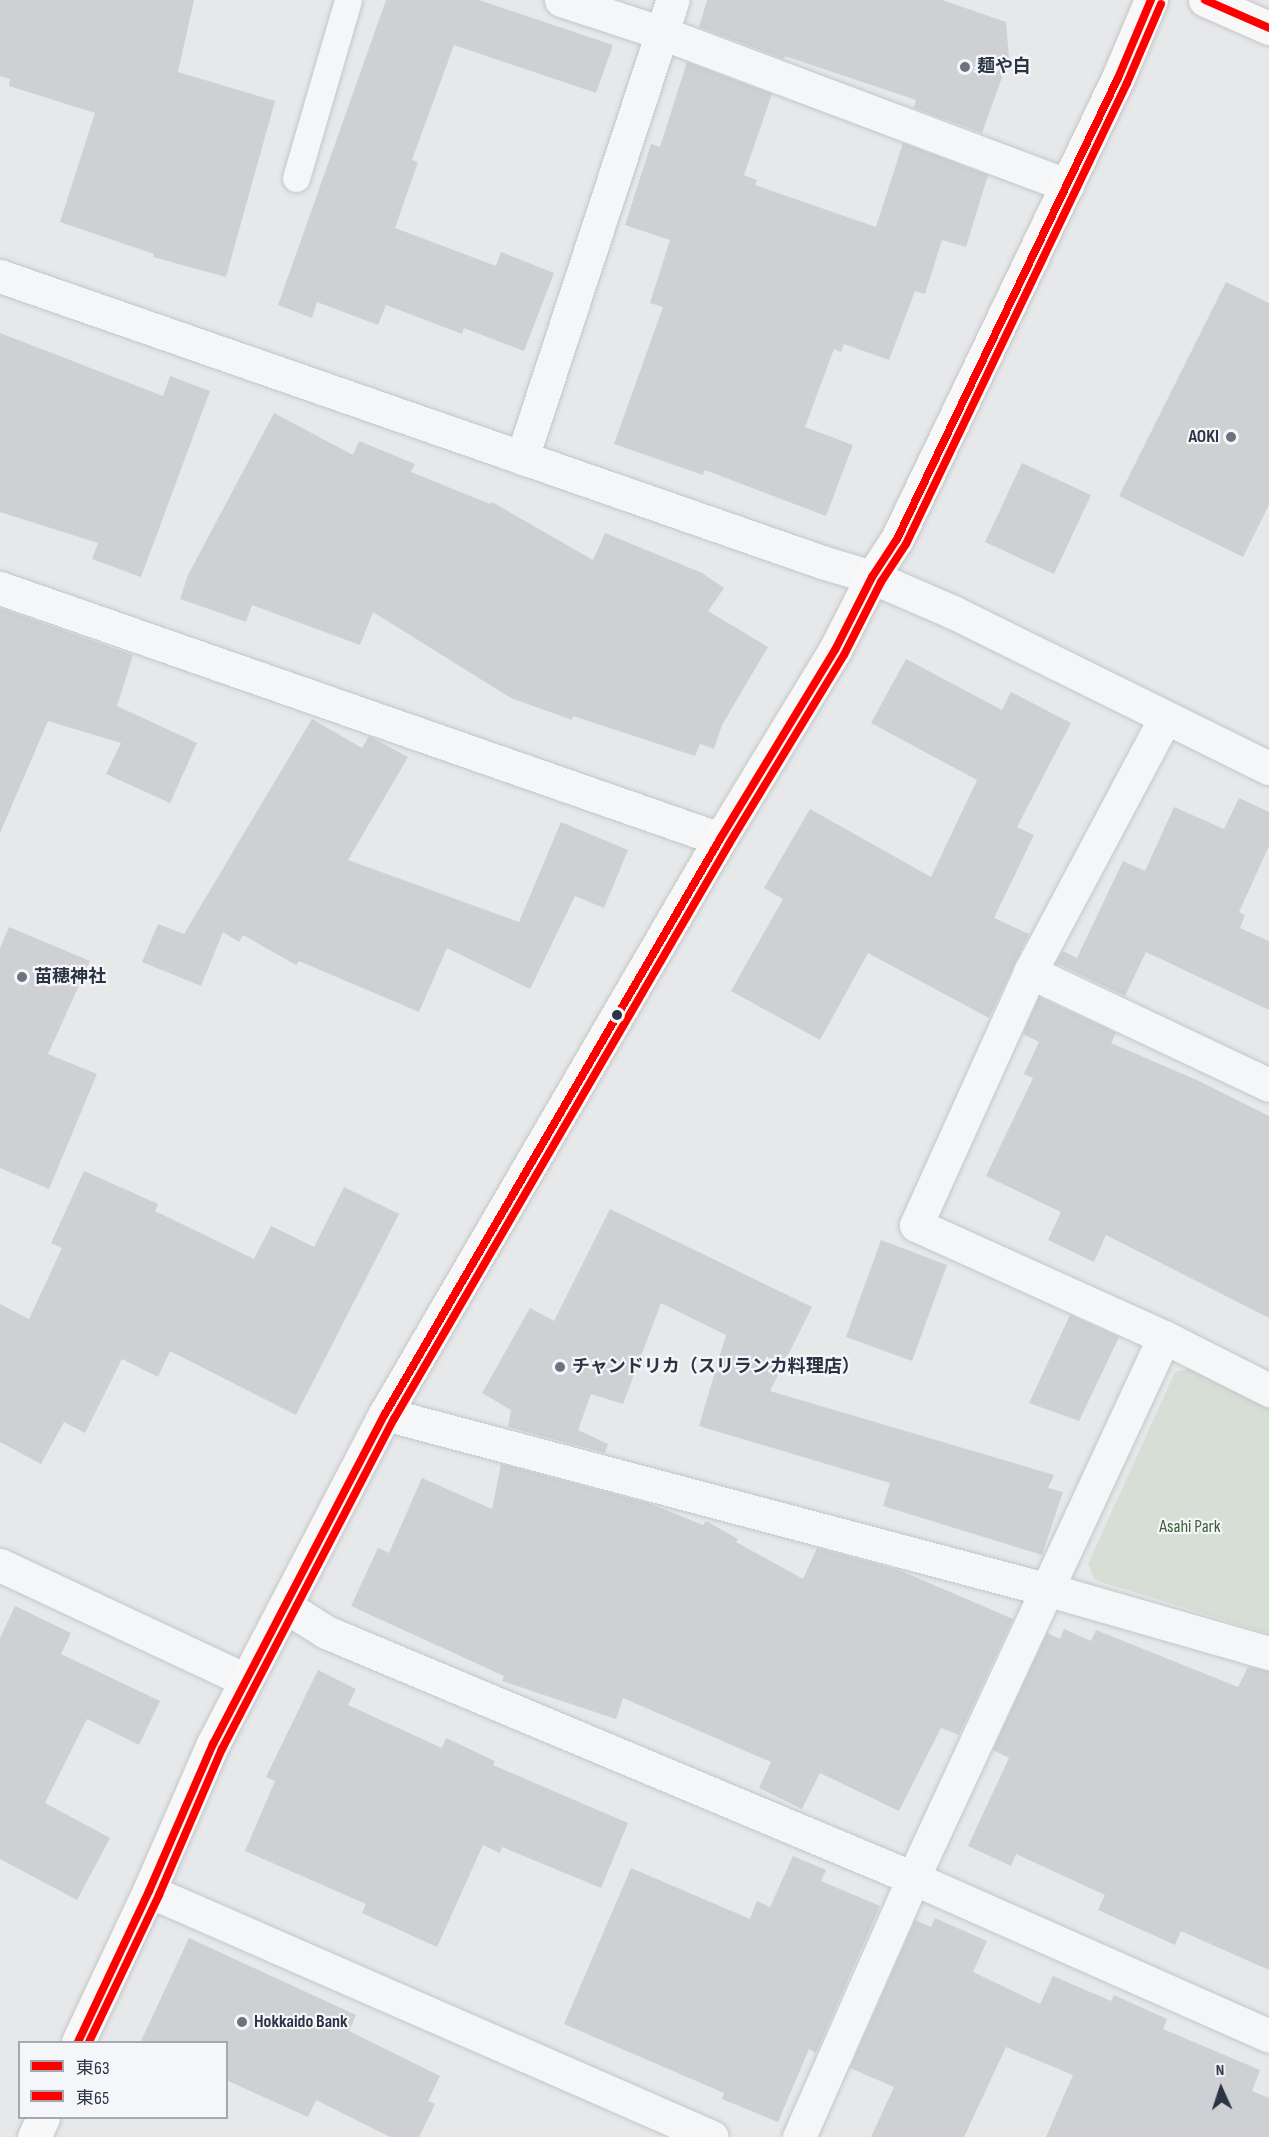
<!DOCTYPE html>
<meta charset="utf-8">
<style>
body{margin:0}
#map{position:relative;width:1269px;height:2137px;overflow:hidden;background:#e6e8ea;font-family:"Sofia Sans Condensed","Noto Sans JP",sans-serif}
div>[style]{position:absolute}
.green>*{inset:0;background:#d6ded6}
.building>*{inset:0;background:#ced0d3}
.roads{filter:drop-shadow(0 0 2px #c4c6c8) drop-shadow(0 0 2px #c4c6c8)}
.lane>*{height:27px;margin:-13.5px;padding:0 13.5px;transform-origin:13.5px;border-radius:13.5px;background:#f5f6f7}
.street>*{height:33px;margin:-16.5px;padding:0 16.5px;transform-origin:16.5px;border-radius:16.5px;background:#f5f6f7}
.secondary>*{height:33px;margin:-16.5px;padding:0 16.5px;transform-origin:16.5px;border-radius:16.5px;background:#f8f8f8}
.primary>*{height:33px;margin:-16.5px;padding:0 16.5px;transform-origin:16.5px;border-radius:16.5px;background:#f8f8f8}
.bus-1>*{height:8px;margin:-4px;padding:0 4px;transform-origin:4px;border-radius:4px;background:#f00}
.bus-2>*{height:8px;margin:-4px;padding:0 4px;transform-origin:4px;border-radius:4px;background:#f00}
.dots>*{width:16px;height:16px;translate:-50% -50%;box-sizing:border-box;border:3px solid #f4f6f9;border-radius:50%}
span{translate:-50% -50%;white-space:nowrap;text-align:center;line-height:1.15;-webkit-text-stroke:4.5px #f4f6f9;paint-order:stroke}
.poi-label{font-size:18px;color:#2b3445;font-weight:700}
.left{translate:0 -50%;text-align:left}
.right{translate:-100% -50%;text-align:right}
.park-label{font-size:18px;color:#3f6138}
.legend{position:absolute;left:18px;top:2041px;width:210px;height:78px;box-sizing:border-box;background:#f4f6f9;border:2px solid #a4a8b1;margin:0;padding:8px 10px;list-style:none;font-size:18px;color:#2b3445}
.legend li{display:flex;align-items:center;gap:12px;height:30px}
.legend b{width:30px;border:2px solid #a4a8b1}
.north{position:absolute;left:1191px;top:2059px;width:60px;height:60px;-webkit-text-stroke:4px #f4f6f9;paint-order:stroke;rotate:357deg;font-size:16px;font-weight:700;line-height:24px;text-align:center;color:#2b3445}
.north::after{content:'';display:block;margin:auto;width:21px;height:27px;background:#2b3445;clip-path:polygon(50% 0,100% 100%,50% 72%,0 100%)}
</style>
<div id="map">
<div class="green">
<i style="clip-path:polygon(1192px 1368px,1269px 1406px,1269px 1634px,1095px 1580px,1088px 1564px,1175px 1372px)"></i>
</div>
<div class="building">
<i style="clip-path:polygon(0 0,194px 0,178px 72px,275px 101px,226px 277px,153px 257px,154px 254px,60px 222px,95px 113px,9px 86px,10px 79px,0 76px)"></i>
<i style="clip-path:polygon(386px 0,479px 0,613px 45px,596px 93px,454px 45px,412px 160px,418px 162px,395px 228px,496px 266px,501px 252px,554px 273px,524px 351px,464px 328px,462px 334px,386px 305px,378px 325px,317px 302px,312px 318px,278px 305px)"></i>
<i style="clip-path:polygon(707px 0,942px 0,1006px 22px,1009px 58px,982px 133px,914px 108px,916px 100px,785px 56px,784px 59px,699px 27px)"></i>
<i style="clip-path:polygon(687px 62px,772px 94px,744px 175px,757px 180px,755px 185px,876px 227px,903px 143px,988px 175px,966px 247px,942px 240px,925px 294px,915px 291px,889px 360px,844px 344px,841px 352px,834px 349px,805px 427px,853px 445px,826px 516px,705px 470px,703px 475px,614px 444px,663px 307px,650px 303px,670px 240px,625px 225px,651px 144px,660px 147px)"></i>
<i style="clip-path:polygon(1226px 282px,1269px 303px,1269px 505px,1243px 557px,1119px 496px)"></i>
<i style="clip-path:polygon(0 333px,163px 396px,170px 376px,210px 391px,141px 577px,92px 559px,98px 543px,0 512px)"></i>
<i style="clip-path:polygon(274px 413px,353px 455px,359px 441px,415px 464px,411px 472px,490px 504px,492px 502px,593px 560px,605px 533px,702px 573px,724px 588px,708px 611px,768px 647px,722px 725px,714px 749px,700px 744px,695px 756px,573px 716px,572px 720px,511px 698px,373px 612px,360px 645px,252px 605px,246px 622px,180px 599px,188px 575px)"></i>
<i style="clip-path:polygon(1022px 463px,1091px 495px,1054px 574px,985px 542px)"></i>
<i style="clip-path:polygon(0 608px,133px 655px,117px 706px,197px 743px,170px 803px,106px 774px,121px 743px,48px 721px,0 833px)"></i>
<i style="clip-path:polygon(906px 659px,1002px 710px,1011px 692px,1071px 723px,1017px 827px,1034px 835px,994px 918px,1029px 934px,989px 1018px,868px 953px,820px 1040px,731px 991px,783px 899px,764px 888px,810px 809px,931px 877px,977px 780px,871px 723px)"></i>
<i style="clip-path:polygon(312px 719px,362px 748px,369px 736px,408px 757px,348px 860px,519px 922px,561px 822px,628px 850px,604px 908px,575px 896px,530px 989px,447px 948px,419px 1012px,299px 961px,296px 965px,243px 935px,239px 942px,223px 932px,201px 986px,142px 962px,158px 924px,184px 934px)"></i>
<i style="clip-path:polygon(1239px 798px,1269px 812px,1269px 846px,1239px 912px,1245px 915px,1240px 928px,1269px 941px,1269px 1010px,1146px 952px,1125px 996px,1056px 963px,1063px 951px,1077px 958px,1123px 861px,1145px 871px,1174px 807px,1224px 829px)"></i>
<i style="clip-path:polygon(9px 927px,90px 961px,48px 1054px,97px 1074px,49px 1189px,0 1168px,0 948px)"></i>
<i style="clip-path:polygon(1039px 997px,1116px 1033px,1111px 1043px,1199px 1081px,1269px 1116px,1269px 1318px,1106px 1235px,1094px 1262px,1048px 1240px,1061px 1212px,986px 1176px,1033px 1078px,1024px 1074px,1039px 1042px,1023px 1034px)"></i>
<i style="clip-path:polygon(84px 1171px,158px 1204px,155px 1211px,254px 1259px,271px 1226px,314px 1247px,344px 1187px,399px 1214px,296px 1415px,170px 1351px,158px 1377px,122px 1359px,85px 1433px,64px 1422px,41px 1464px,0 1442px,0 1304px,29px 1319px,62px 1248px,51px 1243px)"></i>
<i style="clip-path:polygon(610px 1209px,812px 1307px,770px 1391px,1054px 1475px,1048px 1488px,1063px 1492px,1042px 1555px,883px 1506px,890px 1483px,699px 1426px,726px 1335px,661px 1303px,623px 1404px,591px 1394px,578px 1430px,608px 1444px,605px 1453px,508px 1427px,511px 1410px,482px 1393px,530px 1308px,554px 1321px)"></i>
<i style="clip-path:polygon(881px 1240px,947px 1265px,912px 1361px,846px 1337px)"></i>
<i style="clip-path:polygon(1070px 1315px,1119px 1337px,1079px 1421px,1029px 1403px)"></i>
<i style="clip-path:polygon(501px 1464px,651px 1504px,703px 1525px,706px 1521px,738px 1539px,736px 1542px,803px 1579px,817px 1548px,899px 1570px,1013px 1619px,959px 1735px,941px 1728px,899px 1811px,820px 1773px,802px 1809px,759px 1788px,771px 1762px,623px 1698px,616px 1719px,502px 1681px,504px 1676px,351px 1606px,378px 1548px,389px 1553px,422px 1478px,492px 1509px)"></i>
<i style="clip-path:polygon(15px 1606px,71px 1633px,61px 1654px,160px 1701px,139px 1745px,87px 1719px,45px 1803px,110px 1838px,77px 1900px,0 1859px,0 1638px)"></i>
<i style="clip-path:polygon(1064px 1629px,1091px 1641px,1096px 1630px,1238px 1687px,1248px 1667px,1269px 1671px,1269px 1970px,1181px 1931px,1175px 1945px,1098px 1910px,1105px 1895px,1016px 1854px,1011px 1866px,968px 1846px,1009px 1758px,993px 1750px,1047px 1633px,1060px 1639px)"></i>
<i style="clip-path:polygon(318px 1670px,356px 1689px,348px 1705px,442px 1748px,446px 1738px,495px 1761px,493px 1765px,628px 1823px,601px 1888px,502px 1847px,500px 1853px,483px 1845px,437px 1947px,362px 1913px,366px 1904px,245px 1851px,275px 1781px,266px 1777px)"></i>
<i style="clip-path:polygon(793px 1856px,826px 1870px,821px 1881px,880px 1906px,816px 2053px,809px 2049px,778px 2122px,722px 2099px,724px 2093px,564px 2024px,631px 1868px,750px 1919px,757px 1901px,770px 1907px)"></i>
<i style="clip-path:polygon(935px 1918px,987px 1941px,973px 1972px,1040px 2004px,1053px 1976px,1111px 2001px,1114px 1995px,1167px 2019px,1163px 2029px,1260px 2070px,1252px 2091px,1269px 2098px,1269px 2137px,1046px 2137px,1073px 2075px,1006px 2047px,964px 2137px,871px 2137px,894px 2087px,850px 2068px,915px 1920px,931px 1927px)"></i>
<i style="clip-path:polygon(189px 1938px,356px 2015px,349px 2031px,440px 2076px,428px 2101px,435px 2104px,419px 2137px,390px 2137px,316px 2100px,308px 2117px,226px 2080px,226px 2043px,140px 2043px)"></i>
</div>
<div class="roads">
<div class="lane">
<i style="left:296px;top:178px;width:185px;rotate:-73.7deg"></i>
</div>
<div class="street">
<i style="left:561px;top:0;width:106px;rotate:18.1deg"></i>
<i style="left:662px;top:33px;width:433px;rotate:20.6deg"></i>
<i style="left:0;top:276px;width:870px;rotate:19.18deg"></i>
<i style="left:822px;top:562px;width:52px;rotate:16.7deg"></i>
<i style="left:872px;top:577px;width:90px;rotate:23.4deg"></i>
<i style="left:955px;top:613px;width:350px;rotate:26.3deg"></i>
<i style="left:522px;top:458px;width:482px;rotate:-71.8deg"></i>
<i style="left:0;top:588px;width:762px;rotate:19.22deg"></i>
<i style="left:1030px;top:972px;width:264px;rotate:25.3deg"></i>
<i style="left:1164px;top:1337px;width:118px;rotate:26.8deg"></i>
<i style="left:385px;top:1414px;width:687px;rotate:14.85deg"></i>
<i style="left:1049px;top:1590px;width:229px;rotate:16deg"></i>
<i style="left:0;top:1565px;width:271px;rotate:25.1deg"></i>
<i style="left:285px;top:1606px;width:49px;rotate:32.4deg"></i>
<i style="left:326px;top:1632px;width:636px;rotate:22.74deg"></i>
<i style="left:913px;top:1878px;width:389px;rotate:23.9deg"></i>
<i style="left:149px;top:1891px;width:614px;rotate:23.6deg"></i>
<i style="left:799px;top:2137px;width:283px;rotate:-66.2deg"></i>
<i style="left:913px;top:1878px;width:596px;rotate:-65.11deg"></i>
<i style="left:1164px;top:1337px;width:272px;rotate:-155.7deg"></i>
<i style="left:916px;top:1225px;width:277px;rotate:-65.7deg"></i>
<i style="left:1030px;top:972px;width:288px;rotate:-62deg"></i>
</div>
<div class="secondary">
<i style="left:78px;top:2042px;width:167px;rotate:-64.8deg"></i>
<i style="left:149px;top:1891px;width:160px;rotate:-66.5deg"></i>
<i style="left:213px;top:1744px;width:372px;rotate:-62.5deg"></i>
<i style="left:385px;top:1414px;width:665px;rotate:-59.77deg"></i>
<i style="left:720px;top:839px;width:221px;rotate:-58.7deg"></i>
<i style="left:835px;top:650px;width:82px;rotate:-63.1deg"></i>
<i style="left:872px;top:577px;width:45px;rotate:-56.7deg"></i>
<i style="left:897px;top:539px;width:511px;rotate:-64.39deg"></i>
<i style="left:1118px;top:78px;width:85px;rotate:-67.1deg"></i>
<i style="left:34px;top:2137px;width:21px;rotate:-65deg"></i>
</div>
<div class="primary">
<i style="left:1205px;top:0;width:70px;rotate:23.6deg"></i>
</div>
</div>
<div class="bus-1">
<i style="left:1205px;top:0;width:70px;rotate:23.6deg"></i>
<i style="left:78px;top:2042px;width:167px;rotate:-64.8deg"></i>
<i style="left:149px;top:1891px;width:160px;rotate:-66.5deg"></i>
<i style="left:213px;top:1744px;width:372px;rotate:-62.5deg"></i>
<i style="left:385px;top:1414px;width:665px;rotate:-59.77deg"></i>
<i style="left:720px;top:839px;width:221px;rotate:-58.7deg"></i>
<i style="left:835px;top:650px;width:82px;rotate:-63.1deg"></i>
<i style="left:872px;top:577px;width:45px;rotate:-56.7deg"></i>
<i style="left:897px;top:539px;width:511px;rotate:-64.39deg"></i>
<i style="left:1118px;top:78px;width:85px;rotate:-67.1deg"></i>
</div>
<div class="bus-2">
<i style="left:89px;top:2042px;width:163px;rotate:-64.5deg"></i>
<i style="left:159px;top:1895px;width:159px;rotate:-66.7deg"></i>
<i style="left:222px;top:1749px;width:372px;rotate:-62.5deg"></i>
<i style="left:394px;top:1419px;width:665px;rotate:-59.77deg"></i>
<i style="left:729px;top:844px;width:221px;rotate:-58.7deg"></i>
<i style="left:844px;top:655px;width:82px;rotate:-63.1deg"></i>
<i style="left:881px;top:582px;width:45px;rotate:-56.7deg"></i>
<i style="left:906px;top:544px;width:511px;rotate:-64.39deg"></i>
<i style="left:1127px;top:83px;width:86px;rotate:-66.7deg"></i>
</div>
<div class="dots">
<i style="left:965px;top:67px;background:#6c737f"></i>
<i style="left:1231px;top:437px;background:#6c737f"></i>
<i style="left:22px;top:977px;background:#6c737f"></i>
<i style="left:617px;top:1015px;background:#2b3445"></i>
<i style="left:560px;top:1367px;background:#6c737f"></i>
<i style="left:242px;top:2022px;background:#6c737f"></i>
</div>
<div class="poi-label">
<span class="left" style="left:977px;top:67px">麺や白</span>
<span class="right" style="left:1219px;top:437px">AOKI</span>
<span class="left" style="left:34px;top:977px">苗穂神社</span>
<span class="left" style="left:572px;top:1367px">チャンドリカ（スリランカ料理店）</span>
<span class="left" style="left:254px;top:2022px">Hokkaido Bank</span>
</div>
<div class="park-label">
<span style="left:1190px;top:1527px">Asahi Park</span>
</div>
<ul class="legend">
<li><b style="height:8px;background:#f00"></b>東63</li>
<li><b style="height:8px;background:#f00"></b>東65</li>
</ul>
<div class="north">N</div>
</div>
